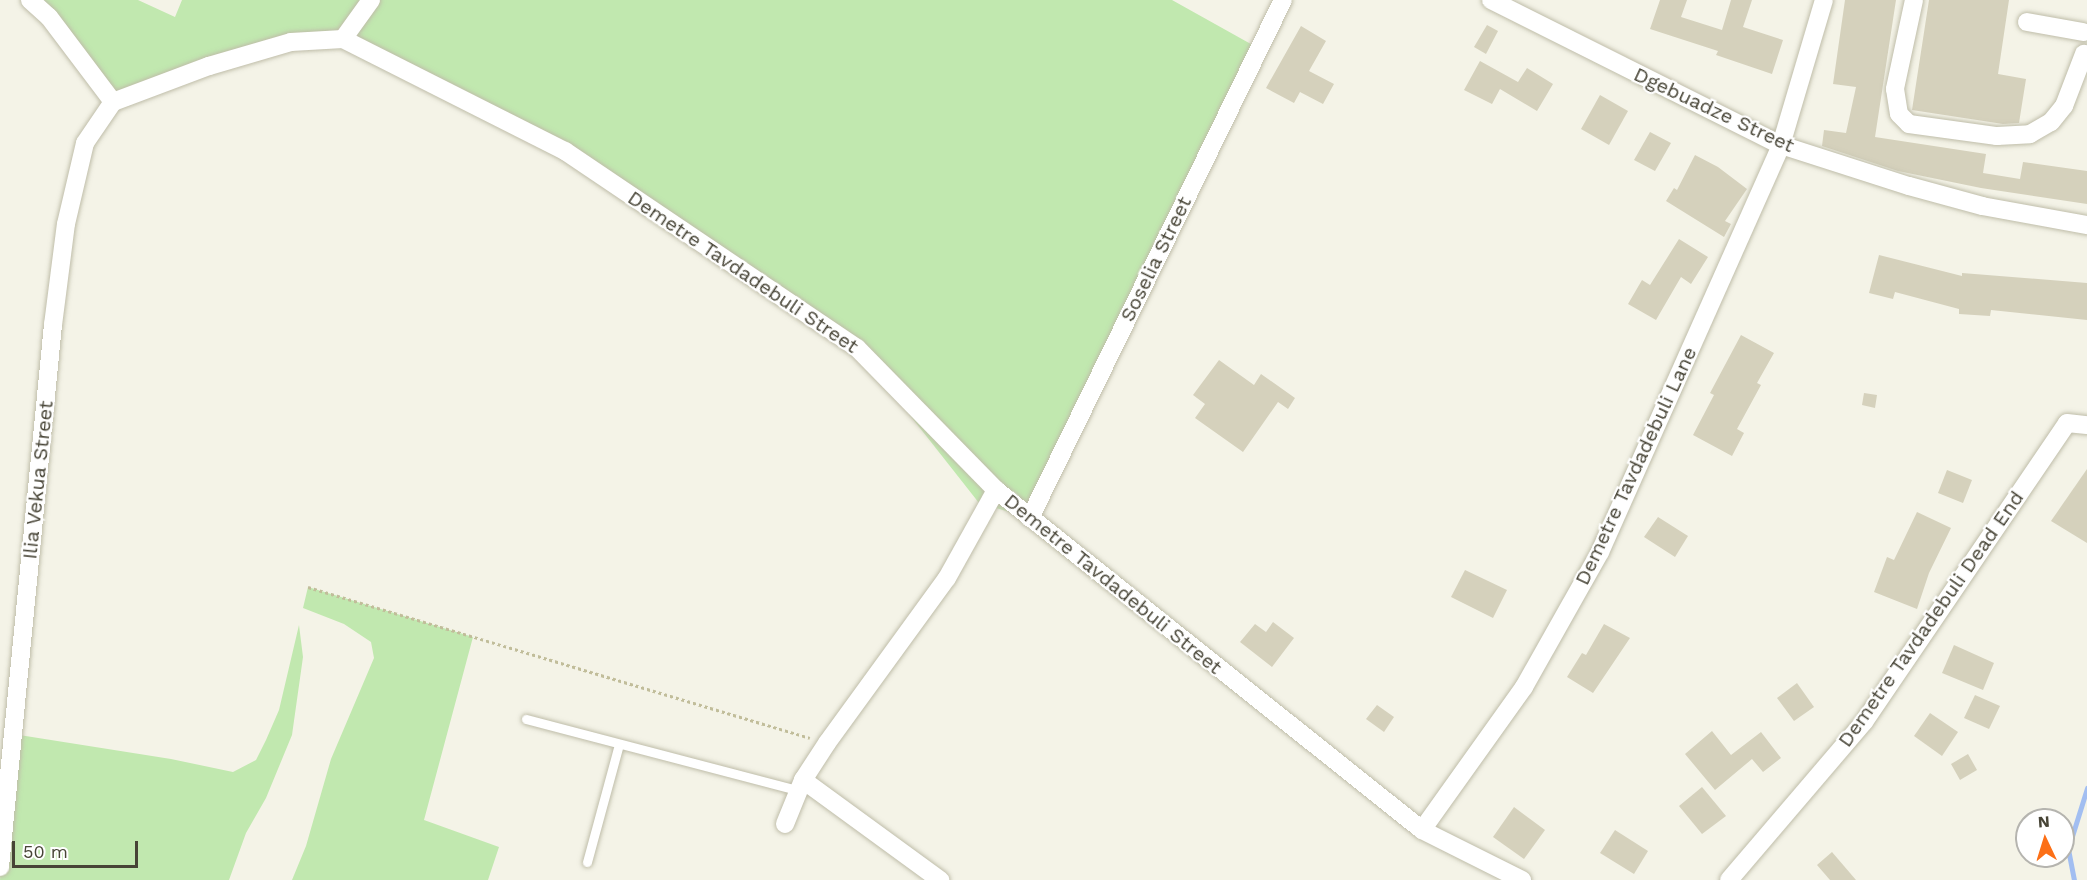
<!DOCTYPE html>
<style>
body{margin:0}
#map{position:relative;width:2087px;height:880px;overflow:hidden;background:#f4f3e7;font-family:"Work Sans",sans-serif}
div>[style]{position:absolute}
.green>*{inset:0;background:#c1e8af}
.stream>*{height:5px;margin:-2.5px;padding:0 2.5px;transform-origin:2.5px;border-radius:2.5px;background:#a2bef1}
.building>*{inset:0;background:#d5d1bc}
.path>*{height:3px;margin-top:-1.5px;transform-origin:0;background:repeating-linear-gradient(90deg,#c1bd9a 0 3px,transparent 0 6px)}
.roads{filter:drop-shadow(0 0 2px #bfbda9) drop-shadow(0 0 2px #bfbda9)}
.service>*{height:9px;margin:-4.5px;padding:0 4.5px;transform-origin:4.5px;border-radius:4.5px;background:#fff}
.minor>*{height:18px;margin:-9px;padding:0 9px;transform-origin:9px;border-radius:9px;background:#fff}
span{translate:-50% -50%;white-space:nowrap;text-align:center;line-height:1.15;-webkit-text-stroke:4.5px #fff;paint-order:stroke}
.street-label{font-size:20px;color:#474436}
.north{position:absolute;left:2015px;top:808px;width:60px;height:60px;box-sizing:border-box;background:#fff;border:2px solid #b5b4af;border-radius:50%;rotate:356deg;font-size:16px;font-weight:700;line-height:24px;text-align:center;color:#474436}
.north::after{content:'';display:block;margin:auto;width:21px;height:27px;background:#fc6f16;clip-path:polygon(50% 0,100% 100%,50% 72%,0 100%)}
.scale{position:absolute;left:12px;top:841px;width:126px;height:27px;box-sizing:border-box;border:3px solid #474436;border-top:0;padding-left:8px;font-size:18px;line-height:21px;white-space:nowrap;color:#474436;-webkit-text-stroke:4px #fff;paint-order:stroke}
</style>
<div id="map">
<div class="green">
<i style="clip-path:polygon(30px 0,138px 0,175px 17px,182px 0,1172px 0,1258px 48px,1030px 518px,979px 503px,857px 348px,565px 151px,343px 39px,291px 42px,113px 102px)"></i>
<i style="clip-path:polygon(308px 587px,473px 637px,424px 820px,499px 847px,488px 880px,292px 880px,306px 846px,331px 759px,374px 658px,371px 642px,344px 624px,303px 608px)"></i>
<i style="clip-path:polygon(299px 625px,303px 657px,292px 735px,266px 798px,246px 833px,229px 880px,0 880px,13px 734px,171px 759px,233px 772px,256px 760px,266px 740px,279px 710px)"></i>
</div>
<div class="stream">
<i style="left:2074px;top:880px;width:32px;rotate:-101deg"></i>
<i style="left:2068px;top:849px;width:64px;rotate:-72.7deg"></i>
</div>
<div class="building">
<i style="clip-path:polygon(1660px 0,1687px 0,1681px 17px,1722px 30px,1731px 0,1752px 0,1743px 27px,1783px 40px,1772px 74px,1716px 55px,1718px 51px,1650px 29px)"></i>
<i style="clip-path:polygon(1845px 0,1896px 0,1875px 137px,1986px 154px,1983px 173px,2020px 179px,2023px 162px,2087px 171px,2087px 204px,1981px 188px,1898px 171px,1822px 146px,1824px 130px,1846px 133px,1856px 87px,1833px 84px)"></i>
<i style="clip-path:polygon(1929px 0,2009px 0,1998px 74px,2026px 79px,2019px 123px,2003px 124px,1912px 110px)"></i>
<i style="clip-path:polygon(1487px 25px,1498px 31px,1486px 54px,1474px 47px)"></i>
<i style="clip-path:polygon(1301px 26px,1326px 41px,1309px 71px,1334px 84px,1323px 104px,1300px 92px,1294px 103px,1266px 88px)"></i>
<i style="clip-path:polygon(1480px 61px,1518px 82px,1527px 68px,1553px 84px,1537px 111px,1500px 89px,1492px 104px,1464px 90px)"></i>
<i style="clip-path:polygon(1600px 95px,1628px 111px,1609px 145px,1581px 129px)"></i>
<i style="clip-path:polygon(1650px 132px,1671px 143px,1655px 171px,1634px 160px)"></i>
<i style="clip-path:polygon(1695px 155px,1718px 167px,1747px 189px,1725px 221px,1731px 224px,1724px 237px,1666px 201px,1674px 188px,1677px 190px)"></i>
<i style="clip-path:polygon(1679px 239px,1708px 257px,1691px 284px,1681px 277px,1656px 320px,1628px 304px,1642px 280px,1650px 285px)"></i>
<i style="clip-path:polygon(1879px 255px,1962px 276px,1962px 273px,2087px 283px,2087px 320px,1991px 310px,1990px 316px,1959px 314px,1959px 309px,1895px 292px,1893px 299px,1869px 293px)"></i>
<i style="clip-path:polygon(1741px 335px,1774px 353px,1757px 383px,1761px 385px,1737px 429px,1744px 433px,1732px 456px,1693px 435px,1714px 395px,1710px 393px)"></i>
<i style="clip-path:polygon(1219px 360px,1254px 385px,1261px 374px,1295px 398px,1288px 409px,1278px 402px,1243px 452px,1195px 418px,1205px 404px,1193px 395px)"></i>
<i style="clip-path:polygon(1864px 393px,1877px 395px,1875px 408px,1862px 405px)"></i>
<i style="clip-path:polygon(2087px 469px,2087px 543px,2051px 521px)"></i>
<i style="clip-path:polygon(1947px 470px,1972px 480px,1963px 503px,1938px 493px)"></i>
<i style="clip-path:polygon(1917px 512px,1951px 528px,1929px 573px,1917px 609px,1874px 592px,1887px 557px,1894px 560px)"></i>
<i style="clip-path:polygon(1658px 517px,1688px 536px,1675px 557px,1644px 537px)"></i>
<i style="clip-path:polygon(1465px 570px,1507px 590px,1493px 618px,1451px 597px)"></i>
<i style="clip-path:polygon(1273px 622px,1294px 638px,1272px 667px,1240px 642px,1255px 624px,1266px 632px)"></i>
<i style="clip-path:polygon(1604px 624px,1630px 638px,1593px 693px,1567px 677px,1582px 653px,1586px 655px)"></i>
<i style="clip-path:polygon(1954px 645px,1994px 663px,1983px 690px,1942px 673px)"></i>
<i style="clip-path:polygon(1797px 683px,1814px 707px,1794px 721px,1777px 698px)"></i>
<i style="clip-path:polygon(1975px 695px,2000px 706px,1989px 729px,1964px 718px)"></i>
<i style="clip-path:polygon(1377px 705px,1394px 717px,1384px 732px,1366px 719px)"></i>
<i style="clip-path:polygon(1930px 713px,1958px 732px,1942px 756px,1914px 736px)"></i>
<i style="clip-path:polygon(1712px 731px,1731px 755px,1761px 732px,1781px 758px,1763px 772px,1752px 759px,1715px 790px,1685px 754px)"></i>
<i style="clip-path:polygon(1968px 754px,1977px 770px,1960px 780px,1951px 764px)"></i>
<i style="clip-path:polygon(1702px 787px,1726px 816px,1702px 834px,1679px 806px)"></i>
<i style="clip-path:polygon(1514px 807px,1545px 830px,1524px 859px,1493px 837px)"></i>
<i style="clip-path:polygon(1615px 830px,1648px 851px,1634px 874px,1600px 853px)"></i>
<i style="clip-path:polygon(1832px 852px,1856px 880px,1830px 880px,1817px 865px)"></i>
</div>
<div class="path">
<i style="left:308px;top:587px;width:524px;rotate:16.74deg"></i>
</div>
<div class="roads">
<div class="service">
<i style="left:526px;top:719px;width:280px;rotate:14.7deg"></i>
<i style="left:587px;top:862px;width:122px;rotate:-74.8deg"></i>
</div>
<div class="minor">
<i style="left:30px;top:0;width:25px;rotate:42deg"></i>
<i style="left:49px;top:17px;width:106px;rotate:53deg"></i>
<i style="left:1491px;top:0;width:324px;rotate:26.6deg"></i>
<i style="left:1781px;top:145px;width:134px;rotate:17.8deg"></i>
<i style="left:1909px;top:186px;width:76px;rotate:15.3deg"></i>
<i style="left:1982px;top:206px;width:107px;rotate:10.3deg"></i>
<i style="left:1914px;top:0;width:91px;rotate:102.1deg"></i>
<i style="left:1895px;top:89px;width:25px;rotate:81deg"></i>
<i style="left:1899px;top:114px;width:14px;rotate:45deg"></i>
<i style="left:1909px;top:124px;width:89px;rotate:7.8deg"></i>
<i style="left:1997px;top:136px;width:33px;rotate:-3deg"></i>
<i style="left:2030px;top:134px;width:24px;rotate:-30deg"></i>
<i style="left:2051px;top:122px;width:21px;rotate:-51deg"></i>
<i style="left:2064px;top:106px;width:56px;rotate:-69deg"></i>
<i style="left:2027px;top:22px;width:57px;rotate:10.1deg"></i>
<i style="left:343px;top:39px;width:48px;rotate:-54.3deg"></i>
<i style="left:113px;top:102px;width:103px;rotate:-20.6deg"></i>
<i style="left:209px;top:66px;width:85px;rotate:-16.3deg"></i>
<i style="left:291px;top:42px;width:52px;rotate:-3.3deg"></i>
<i style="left:343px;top:39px;width:249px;rotate:26.8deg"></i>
<i style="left:565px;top:151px;width:352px;rotate:34deg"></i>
<i style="left:857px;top:348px;width:199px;rotate:45.6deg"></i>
<i style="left:996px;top:490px;width:545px;rotate:38.59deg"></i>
<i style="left:1422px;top:830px;width:112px;rotate:26.6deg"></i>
<i style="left:1030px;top:518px;width:576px;rotate:-63.97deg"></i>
<i style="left:803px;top:780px;width:170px;rotate:36.1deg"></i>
<i style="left:785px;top:824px;width:48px;rotate:-67.8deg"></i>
<i style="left:803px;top:780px;width:44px;rotate:-57deg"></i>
<i style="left:827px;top:743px;width:204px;rotate:-54deg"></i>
<i style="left:947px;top:578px;width:101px;rotate:-60.9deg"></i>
<i style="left:1422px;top:830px;width:176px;rotate:-54.5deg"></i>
<i style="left:1524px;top:687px;width:155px;rotate:-60.6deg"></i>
<i style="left:1600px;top:552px;width:445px;rotate:-66deg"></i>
<i style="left:1781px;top:145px;width:151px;rotate:-73.5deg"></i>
<i style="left:0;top:867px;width:545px;rotate:-84.42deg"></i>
<i style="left:53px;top:325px;width:102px;rotate:-82.7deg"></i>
<i style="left:66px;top:224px;width:83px;rotate:-76.8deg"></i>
<i style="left:85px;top:143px;width:50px;rotate:-55.7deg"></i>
<i style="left:1729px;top:880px;width:208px;rotate:-49.5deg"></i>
<i style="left:1864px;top:722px;width:361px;rotate:-55.8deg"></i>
<i style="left:2067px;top:423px;width:20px;rotate:6deg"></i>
</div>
</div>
<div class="street-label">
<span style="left:1714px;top:110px;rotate:25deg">Dgebuadze Street</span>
<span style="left:1156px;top:259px;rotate:-64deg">Soselia Street</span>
<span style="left:743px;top:272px;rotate:34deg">Demetre Tavdadebuli Street</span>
<span style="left:1636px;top:466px;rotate:-65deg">Demetre Tavdadebuli Lane</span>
<span style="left:38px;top:480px;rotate:-84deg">Ilia Vekua Street</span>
<span style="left:1113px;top:584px;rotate:39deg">Demetre Tavdadebuli Street</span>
<span style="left:1931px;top:619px;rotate:-55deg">Demetre Tavdadebuli Dead End</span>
</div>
<div class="north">N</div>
<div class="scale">50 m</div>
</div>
